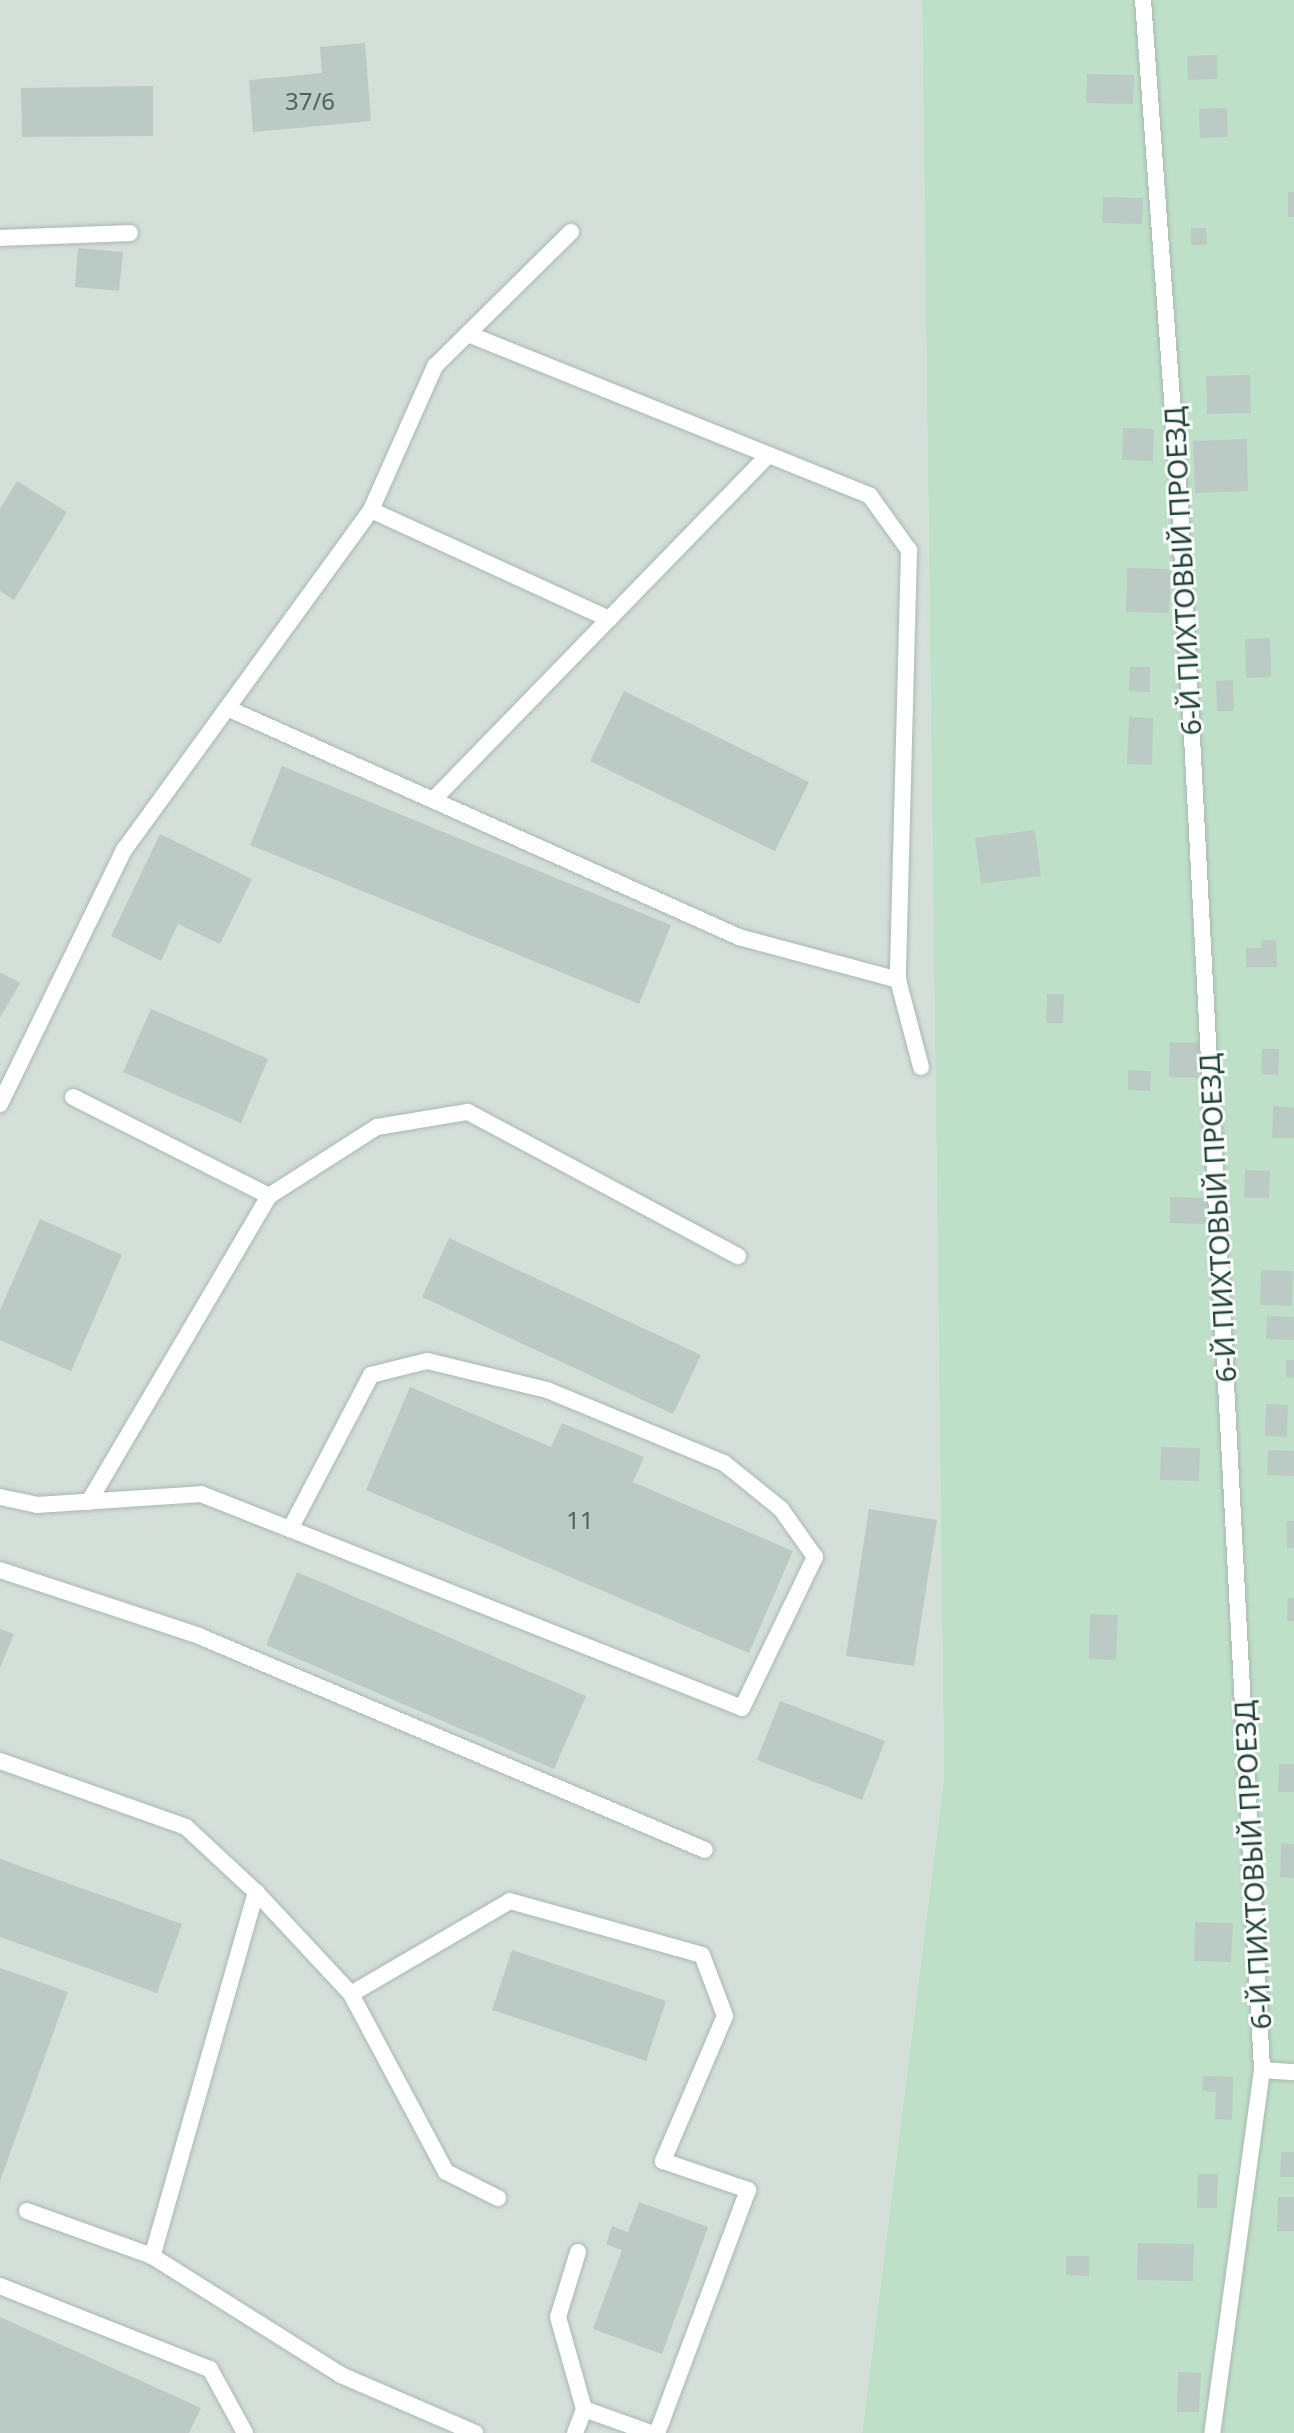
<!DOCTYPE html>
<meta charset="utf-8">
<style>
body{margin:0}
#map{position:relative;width:1294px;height:2433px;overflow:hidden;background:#e6efeb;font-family:"Noto Sans",sans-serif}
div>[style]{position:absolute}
.built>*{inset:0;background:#d4dfda}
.green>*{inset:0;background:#bfe0c8}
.building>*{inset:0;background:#bbcac4}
.roads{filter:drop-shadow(0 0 2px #a8b8b2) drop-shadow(0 0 2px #a8b8b2)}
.service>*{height:16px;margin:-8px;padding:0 8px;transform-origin:8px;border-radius:8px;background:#fff}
span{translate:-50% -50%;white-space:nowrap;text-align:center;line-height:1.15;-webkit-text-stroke:6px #f7fbf9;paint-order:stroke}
.number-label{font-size:24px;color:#4a645c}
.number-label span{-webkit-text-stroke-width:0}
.street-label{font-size:28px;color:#24423a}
</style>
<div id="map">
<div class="built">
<i style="clip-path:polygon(0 0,922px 0,944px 1778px,862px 2433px,0 2433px)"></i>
</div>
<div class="green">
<i style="clip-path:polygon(922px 0,1294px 0,1294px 2433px,862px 2433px,944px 1778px)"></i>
</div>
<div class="building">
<i style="clip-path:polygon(365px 43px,371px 121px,253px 132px,249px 80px,322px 73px,320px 47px)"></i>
<i style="clip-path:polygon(1217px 55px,1217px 79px,1188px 80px,1187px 56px)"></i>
<i style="clip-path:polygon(1087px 74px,1134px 75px,1133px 104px,1086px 103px)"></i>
<i style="clip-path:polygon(153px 86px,153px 136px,22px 137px,21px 88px)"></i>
<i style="clip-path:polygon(1227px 108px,1228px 137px,1200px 138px,1199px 109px)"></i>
<i style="clip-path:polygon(1288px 192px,1294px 192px,1294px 217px,1288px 217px)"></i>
<i style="clip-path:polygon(1103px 197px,1143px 198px,1142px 224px,1102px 223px)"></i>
<i style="clip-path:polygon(1191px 228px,1206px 228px,1207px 245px,1191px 245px)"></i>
<i style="clip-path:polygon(78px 248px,123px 252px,119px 291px,75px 287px)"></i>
<i style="clip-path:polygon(1250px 375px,1251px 413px,1207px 414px,1206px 376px)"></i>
<i style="clip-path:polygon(1123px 428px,1154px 429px,1153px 461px,1122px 460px)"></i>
<i style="clip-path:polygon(1247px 439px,1248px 491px,1195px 493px,1193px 441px)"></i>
<i style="clip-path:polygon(17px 481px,67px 512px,14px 600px,0 591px,0 509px)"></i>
<i style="clip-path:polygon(1127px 568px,1171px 569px,1169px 613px,1126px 612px)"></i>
<i style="clip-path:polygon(1270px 638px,1271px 677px,1246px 678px,1245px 639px)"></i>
<i style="clip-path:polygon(1130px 667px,1150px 667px,1150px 692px,1129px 691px)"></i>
<i style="clip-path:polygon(1233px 680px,1234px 711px,1217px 711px,1216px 681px)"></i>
<i style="clip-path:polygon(624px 691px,809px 782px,775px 851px,590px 761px)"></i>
<i style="clip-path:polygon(1129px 717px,1153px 718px,1152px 765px,1127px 764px)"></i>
<i style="clip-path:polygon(282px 766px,671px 925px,639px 1004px,250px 845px)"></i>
<i style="clip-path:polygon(1035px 830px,1041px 876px,981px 884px,975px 838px)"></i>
<i style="clip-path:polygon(160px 834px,252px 879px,220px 944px,178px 924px,161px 961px,111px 936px)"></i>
<i style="clip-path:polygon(1261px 940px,1276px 940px,1277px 967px,1246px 967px,1246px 948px,1262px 948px)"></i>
<i style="clip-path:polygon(0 972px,20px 983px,0 1018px)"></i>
<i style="clip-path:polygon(1047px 994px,1064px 994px,1063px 1023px,1046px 1023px)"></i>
<i style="clip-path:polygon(151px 1009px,268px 1059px,241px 1123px,123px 1072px)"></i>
<i style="clip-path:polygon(1170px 1042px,1199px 1043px,1198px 1078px,1169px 1077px)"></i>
<i style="clip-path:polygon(1262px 1049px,1279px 1049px,1278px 1075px,1261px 1074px)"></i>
<i style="clip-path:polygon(1128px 1070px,1151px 1071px,1150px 1091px,1128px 1090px)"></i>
<i style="clip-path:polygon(1273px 1106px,1294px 1108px,1294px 1138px,1272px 1138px)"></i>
<i style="clip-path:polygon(1245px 1170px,1270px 1171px,1269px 1198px,1244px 1198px)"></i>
<i style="clip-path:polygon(1170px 1197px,1208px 1198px,1207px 1224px,1170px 1223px)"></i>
<i style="clip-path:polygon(40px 1219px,122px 1255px,71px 1371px,0 1340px,0 1310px)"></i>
<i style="clip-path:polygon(449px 1238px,701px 1355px,673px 1414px,422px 1297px)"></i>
<i style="clip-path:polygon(1261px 1270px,1293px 1271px,1292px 1306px,1260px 1305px)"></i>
<i style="clip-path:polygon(1267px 1316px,1294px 1317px,1294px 1340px,1266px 1339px)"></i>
<i style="clip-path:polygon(1286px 1360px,1294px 1360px,1294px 1378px,1286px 1377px)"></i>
<i style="clip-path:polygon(410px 1387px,551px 1447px,562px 1423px,644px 1457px,633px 1482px,793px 1551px,749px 1653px,366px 1490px)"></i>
<i style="clip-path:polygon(1266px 1404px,1288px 1405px,1287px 1437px,1265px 1436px)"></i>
<i style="clip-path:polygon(1161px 1447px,1200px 1448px,1199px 1481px,1160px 1480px)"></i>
<i style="clip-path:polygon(1268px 1450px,1294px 1451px,1294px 1476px,1267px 1475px)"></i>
<i style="clip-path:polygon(869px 1509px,937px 1520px,914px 1666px,846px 1656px)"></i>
<i style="clip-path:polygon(1287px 1521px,1294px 1521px,1294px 1548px,1287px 1548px)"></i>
<i style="clip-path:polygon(297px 1572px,586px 1696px,554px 1769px,266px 1645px)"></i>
<i style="clip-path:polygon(1288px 1598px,1294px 1598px,1294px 1621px,1287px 1621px)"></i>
<i style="clip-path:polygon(1090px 1614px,1118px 1615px,1116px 1660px,1089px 1659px)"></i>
<i style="clip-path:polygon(0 1629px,14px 1634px,0 1668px)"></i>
<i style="clip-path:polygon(780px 1701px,885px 1741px,862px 1800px,757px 1760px)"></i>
<i style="clip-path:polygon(1279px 1764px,1294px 1764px,1294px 1792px,1278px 1792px)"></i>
<i style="clip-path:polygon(1281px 1843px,1294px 1844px,1294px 1878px,1280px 1877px)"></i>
<i style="clip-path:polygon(0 1859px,182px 1924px,157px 1993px,0 1937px)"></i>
<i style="clip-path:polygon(1195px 1922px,1233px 1923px,1231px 1962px,1194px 1961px)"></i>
<i style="clip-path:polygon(512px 1950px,666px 2001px,646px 2061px,492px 2010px)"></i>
<i style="clip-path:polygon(0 1968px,68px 1992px,0 2181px)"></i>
<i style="clip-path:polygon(1203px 2076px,1233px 2077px,1232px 2120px,1215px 2119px,1216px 2092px,1202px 2091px)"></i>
<i style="clip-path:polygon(1281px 2152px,1294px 2152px,1294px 2177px,1280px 2177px)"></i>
<i style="clip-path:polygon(1198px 2174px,1218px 2174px,1217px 2208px,1197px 2208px)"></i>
<i style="clip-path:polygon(1278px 2197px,1294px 2197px,1294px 2231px,1277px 2231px)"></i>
<i style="clip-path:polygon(639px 2202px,708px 2227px,662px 2354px,593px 2329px,622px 2250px,606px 2244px,612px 2226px,628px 2232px)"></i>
<i style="clip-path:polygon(1138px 2243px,1194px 2244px,1193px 2281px,1137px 2280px)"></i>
<i style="clip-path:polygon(1066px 2256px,1089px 2256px,1089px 2276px,1066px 2275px)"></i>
<i style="clip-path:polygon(0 2317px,201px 2408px,189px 2433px,0 2433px)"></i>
<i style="clip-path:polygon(1178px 2372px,1201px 2373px,1199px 2412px,1177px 2412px)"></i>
</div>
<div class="roads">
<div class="service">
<i style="left:1143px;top:0;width:510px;rotate:85.84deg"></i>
<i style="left:1180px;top:509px;width:1563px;rotate:86.99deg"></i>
<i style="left:1262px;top:2070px;width:366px;rotate:97.8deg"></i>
<i style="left:0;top:238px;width:130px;rotate:-2.2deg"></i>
<i style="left:468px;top:334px;width:433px;rotate:21.9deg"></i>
<i style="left:870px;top:496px;width:67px;rotate:54.2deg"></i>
<i style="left:909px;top:550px;width:430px;rotate:91.5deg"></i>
<i style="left:371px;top:510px;width:262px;rotate:24.6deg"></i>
<i style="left:227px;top:708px;width:561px;rotate:24.1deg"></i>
<i style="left:739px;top:937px;width:165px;rotate:15.1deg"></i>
<i style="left:898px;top:980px;width:90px;rotate:75.2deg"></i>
<i style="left:433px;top:800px;width:481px;rotate:-45.8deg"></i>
<i style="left:73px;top:1097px;width:220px;rotate:26.8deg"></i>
<i style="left:269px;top:1196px;width:355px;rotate:120.5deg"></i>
<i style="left:0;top:1104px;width:283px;rotate:-64deg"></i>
<i style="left:124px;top:850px;width:420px;rotate:-54deg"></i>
<i style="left:371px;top:510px;width:158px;rotate:-66deg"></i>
<i style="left:435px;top:366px;width:191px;rotate:-44.6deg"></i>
<i style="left:269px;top:1196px;width:128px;rotate:-32.6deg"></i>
<i style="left:377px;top:1127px;width:92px;rotate:-9.4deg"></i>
<i style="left:468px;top:1112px;width:306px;rotate:28.1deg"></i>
<i style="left:0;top:1497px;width:38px;rotate:12deg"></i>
<i style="left:37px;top:1505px;width:164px;rotate:-3.8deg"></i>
<i style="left:201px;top:1494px;width:96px;rotate:21.5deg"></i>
<i style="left:290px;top:1529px;width:486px;rotate:21.6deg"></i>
<i style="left:742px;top:1708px;width:168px;rotate:-64.2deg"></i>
<i style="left:815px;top:1557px;width:59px;rotate:-125.3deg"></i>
<i style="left:781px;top:1509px;width:73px;rotate:-141.1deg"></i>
<i style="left:724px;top:1463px;width:191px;rotate:-157.6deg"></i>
<i style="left:547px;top:1390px;width:123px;rotate:-166.4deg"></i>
<i style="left:427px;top:1361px;width:58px;rotate:166deg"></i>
<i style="left:371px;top:1375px;width:174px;rotate:117.7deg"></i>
<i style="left:0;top:1570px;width:210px;rotate:18.3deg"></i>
<i style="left:199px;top:1636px;width:549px;rotate:22.92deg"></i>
<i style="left:0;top:1761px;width:197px;rotate:19.5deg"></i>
<i style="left:186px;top:1827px;width:96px;rotate:42.9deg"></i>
<i style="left:256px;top:1892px;width:139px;rotate:47deg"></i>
<i style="left:256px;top:1892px;width:379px;rotate:105.9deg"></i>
<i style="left:152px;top:2256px;width:223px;rotate:32.2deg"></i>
<i style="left:341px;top:2375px;width:146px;rotate:23.4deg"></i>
<i style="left:1262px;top:2070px;width:32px;rotate:4deg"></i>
<i style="left:498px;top:2198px;width:58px;rotate:-153.4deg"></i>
<i style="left:446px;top:2172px;width:202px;rotate:-118.1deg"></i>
<i style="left:351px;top:1994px;width:184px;rotate:-30.3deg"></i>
<i style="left:510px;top:1901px;width:199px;rotate:15.7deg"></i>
<i style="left:702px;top:1955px;width:65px;rotate:69.3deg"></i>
<i style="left:725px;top:2016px;width:158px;rotate:113.2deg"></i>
<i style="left:663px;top:2161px;width:90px;rotate:18.8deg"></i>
<i style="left:748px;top:2190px;width:259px;rotate:110.5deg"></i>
<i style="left:27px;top:2211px;width:133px;rotate:19.8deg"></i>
<i style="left:578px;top:2252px;width:68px;rotate:107.1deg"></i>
<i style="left:558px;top:2317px;width:96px;rotate:74.2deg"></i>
<i style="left:584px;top:2409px;width:71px;rotate:19.7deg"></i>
<i style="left:0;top:2286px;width:226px;rotate:21.6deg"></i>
<i style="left:210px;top:2369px;width:73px;rotate:61.3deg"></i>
<i style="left:575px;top:2433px;width:26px;rotate:-69deg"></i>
</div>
</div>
<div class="number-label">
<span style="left:310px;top:101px">37/6</span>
<span style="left:580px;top:1520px">11</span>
</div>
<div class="street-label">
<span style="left:1182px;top:571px;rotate:-93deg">6-Й ПИХТОВЫЙ ПРОЕЗД</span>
<span style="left:1217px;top:1218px;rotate:-93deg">6-Й ПИХТОВЫЙ ПРОЕЗД</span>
<span style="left:1252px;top:1865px;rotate:-93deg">6-Й ПИХТОВЫЙ ПРОЕЗД</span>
</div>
</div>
